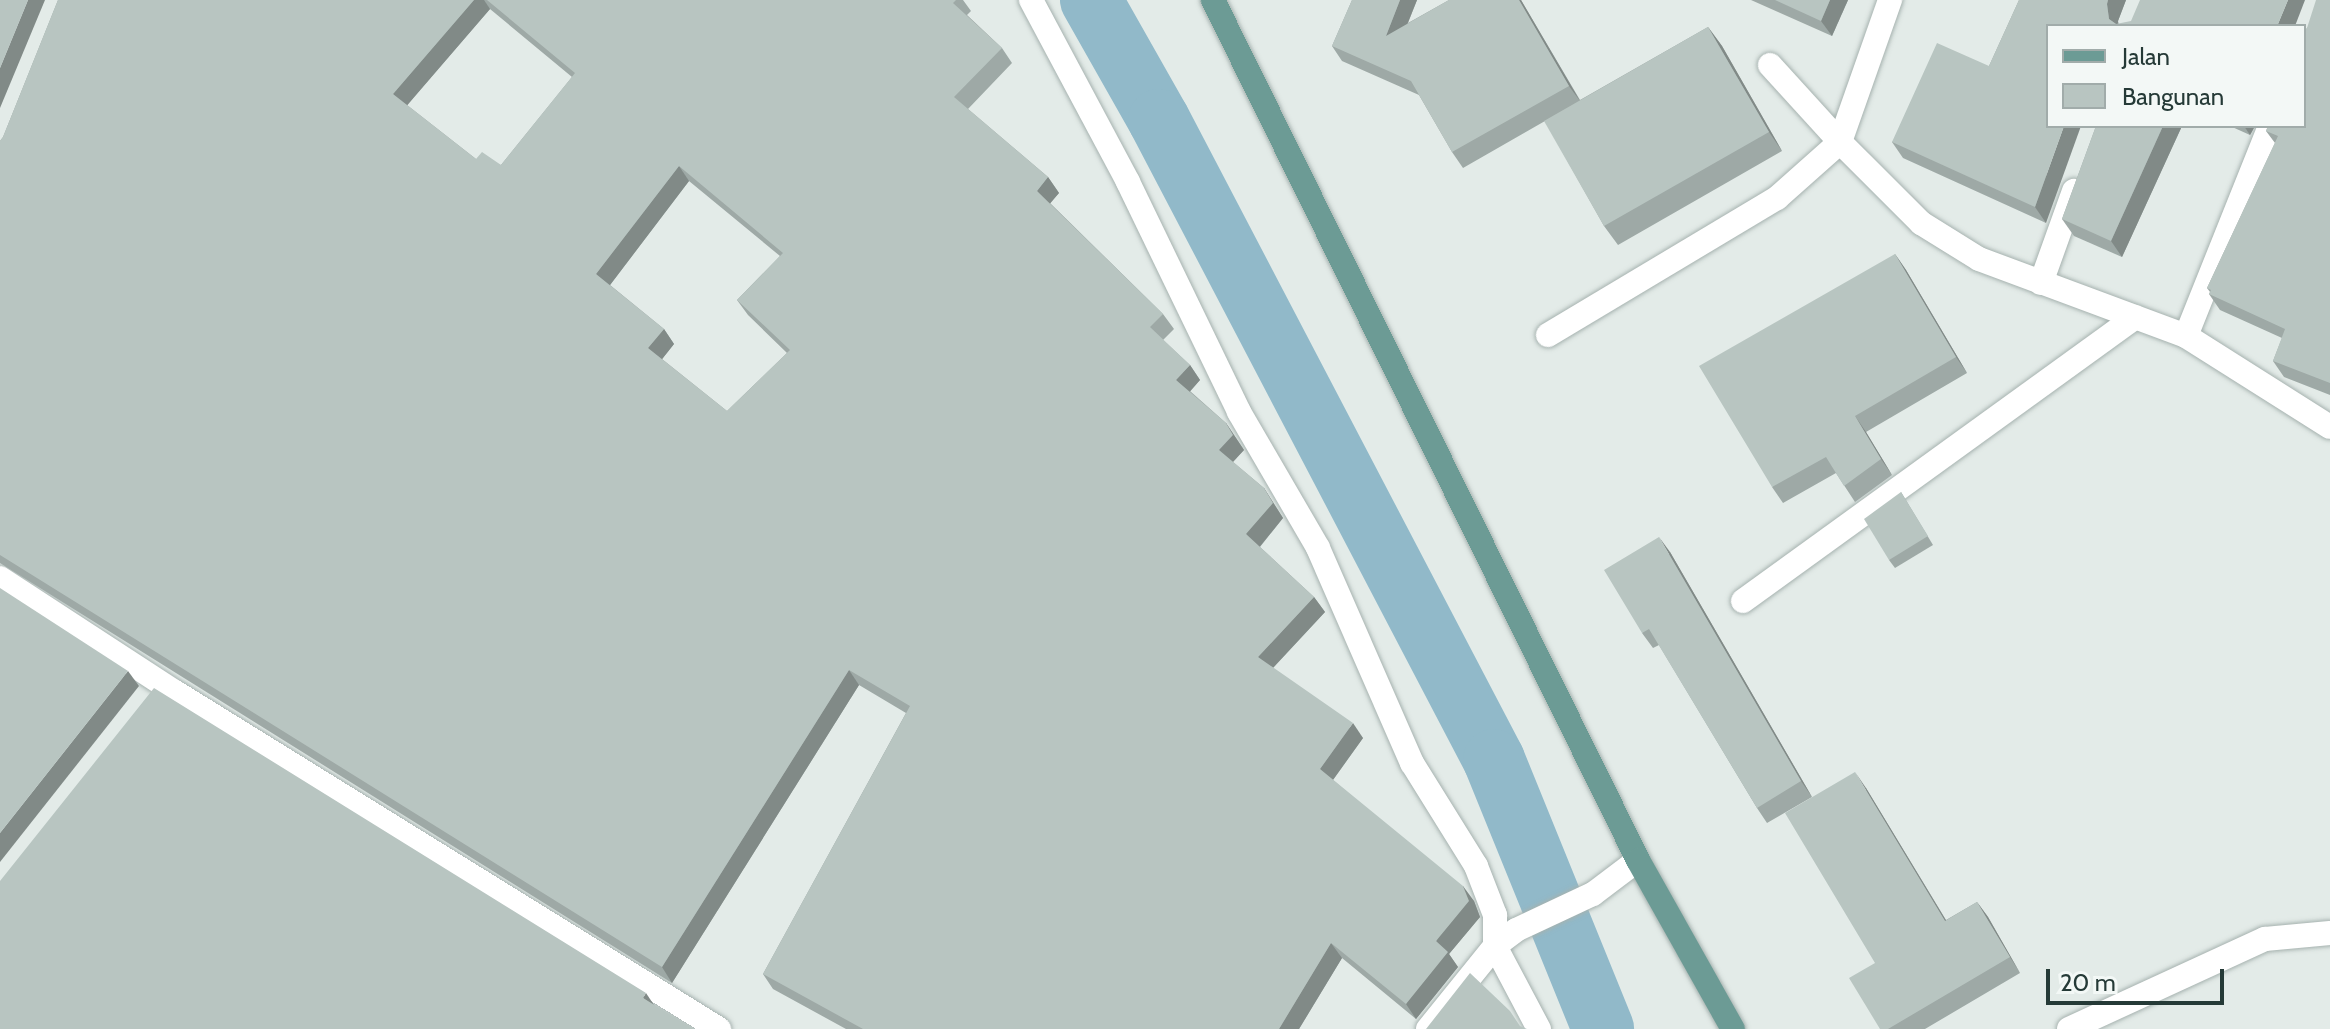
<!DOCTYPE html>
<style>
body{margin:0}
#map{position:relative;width:2330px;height:1029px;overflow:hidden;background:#e3ebe8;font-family:Cabin,sans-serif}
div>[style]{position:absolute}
.canal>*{height:62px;margin:-31px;padding:0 31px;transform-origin:31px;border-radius:31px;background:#91b9c9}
.roads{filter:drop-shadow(0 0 2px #a6b2af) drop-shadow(0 0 2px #a6b2af)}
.minor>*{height:24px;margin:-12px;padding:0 12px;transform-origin:12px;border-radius:12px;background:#fff}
.major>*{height:24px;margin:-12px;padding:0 12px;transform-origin:12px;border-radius:12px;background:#6c9b95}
.wall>*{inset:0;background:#9ea9a6}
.shaded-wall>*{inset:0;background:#818a87}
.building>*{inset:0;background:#b8c5c1}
span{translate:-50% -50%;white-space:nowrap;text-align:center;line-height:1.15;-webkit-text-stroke:7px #f3f8f6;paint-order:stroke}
.legend{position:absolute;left:2046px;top:24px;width:260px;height:104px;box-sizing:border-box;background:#f3f8f6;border:2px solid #a1acaa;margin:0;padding:10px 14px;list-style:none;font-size:24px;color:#253a37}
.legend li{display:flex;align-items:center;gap:16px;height:40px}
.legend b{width:40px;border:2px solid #a1acaa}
.scale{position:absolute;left:2046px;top:969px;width:178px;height:36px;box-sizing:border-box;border:4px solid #253a37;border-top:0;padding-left:10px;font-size:24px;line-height:28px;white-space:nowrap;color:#253a37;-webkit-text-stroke:6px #f3f8f6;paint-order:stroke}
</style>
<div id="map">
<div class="canal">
<i style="left:1091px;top:0;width:138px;rotate:60.5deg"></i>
<i style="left:1159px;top:120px;width:722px;rotate:62.37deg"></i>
<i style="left:1494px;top:760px;width:290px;rotate:67.9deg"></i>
</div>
<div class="roads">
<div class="minor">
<i style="left:1031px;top:0;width:206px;rotate:61.9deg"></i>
<i style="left:1128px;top:182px;width:255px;rotate:64.2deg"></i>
<i style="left:1239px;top:412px;width:157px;rotate:59.8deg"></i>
<i style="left:1318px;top:548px;width:235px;rotate:66.4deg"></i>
<i style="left:1412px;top:763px;width:121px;rotate:58.1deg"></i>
<i style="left:1476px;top:866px;width:53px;rotate:68.8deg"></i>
<i style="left:1495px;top:915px;width:31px;rotate:90deg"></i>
<i style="left:1495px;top:946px;width:94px;rotate:62.1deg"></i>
<i style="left:1770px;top:65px;width:104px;rotate:47.7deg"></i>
<i style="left:1840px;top:142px;width:115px;rotate:45deg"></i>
<i style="left:1921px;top:223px;width:68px;rotate:31.8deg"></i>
<i style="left:1979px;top:259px;width:221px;rotate:20.4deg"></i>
<i style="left:2186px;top:336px;width:170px;rotate:32.3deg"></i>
<i style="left:2041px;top:283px;width:98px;rotate:-70.3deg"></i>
<i style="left:1548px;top:335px;width:267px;rotate:-30.9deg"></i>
<i style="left:1777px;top:198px;width:84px;rotate:-41.6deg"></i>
<i style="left:1840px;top:142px;width:151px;rotate:-70.6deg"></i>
<i style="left:2186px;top:336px;width:226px;rotate:-68.2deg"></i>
<i style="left:0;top:578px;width:209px;rotate:33.1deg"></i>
<i style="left:175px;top:692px;width:640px;rotate:31.78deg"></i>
<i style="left:1743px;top:601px;width:484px;rotate:-35.9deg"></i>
<i style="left:1428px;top:1029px;width:107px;rotate:-51.1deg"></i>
<i style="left:1495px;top:946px;width:26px;rotate:-37deg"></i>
<i style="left:1516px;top:930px;width:85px;rotate:-25.1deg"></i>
<i style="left:1593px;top:894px;width:56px;rotate:-37.1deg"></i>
<i style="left:2069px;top:1029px;width:216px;rotate:-24.7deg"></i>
<i style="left:2265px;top:939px;width:65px;rotate:-5.3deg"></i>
</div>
<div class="major">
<i style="left:1213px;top:0;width:959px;rotate:63.7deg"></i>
<i style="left:1638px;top:860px;width:194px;rotate:60.7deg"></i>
</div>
</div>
<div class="wall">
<i style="clip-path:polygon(evenodd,58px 0,963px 0,971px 11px,967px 15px,1002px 48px,1012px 63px,968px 109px,1048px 177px,1059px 193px,1050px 203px,1163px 314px,1174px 329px,1163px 340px,1190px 365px,1200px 380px,1190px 391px,1226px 423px,1244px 450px,1233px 462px,1264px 488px,1283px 518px,1260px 547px,1314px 597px,1325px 612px,1273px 668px,1363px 738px,1333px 780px,1474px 901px,1480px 917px,1449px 954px,1458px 967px,1416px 1019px,1342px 958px,1299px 1029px,846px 1029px,773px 989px,763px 974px,906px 713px,859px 685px,672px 983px,0 563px,0 141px,3px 137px,58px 0,490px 9px,572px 77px,501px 165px,476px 159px,407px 105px,490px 9px,58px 0,689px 181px,780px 256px,737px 300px,748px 315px,787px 353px,727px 411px,662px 359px,674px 344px,664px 329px,610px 285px,689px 181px)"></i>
<i style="clip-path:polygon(1352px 0,1417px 0,1408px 23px,1449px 0,1521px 0,1580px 100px,1708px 27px,1722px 46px,1782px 151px,1618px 245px,1604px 226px,1545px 121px,1463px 168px,1452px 152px,1419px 95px,1342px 61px,1332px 46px)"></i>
<i style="clip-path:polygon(1751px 0,1848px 0,1832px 36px)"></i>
<i style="clip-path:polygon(2019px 0,2126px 0,2118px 21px,2118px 24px,2295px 26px,2048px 26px,2046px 223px,1903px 158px,1892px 142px,1989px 66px)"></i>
<i style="clip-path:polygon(2330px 0,2330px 395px,2284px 377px,2273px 361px,2282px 338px,2220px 310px,2209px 294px,2210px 292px,2207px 288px,2275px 143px,2266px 131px,2307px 28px)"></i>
<i style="clip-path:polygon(2096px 126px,2182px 126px,2122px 257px,2074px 236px,2062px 219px)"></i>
<i style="clip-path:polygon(2230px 126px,2255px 126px,2250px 135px)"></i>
<i style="clip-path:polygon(1895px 254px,1906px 270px,1967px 373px,1866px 432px,1892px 475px,1855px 502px,1836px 473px,1783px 503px,1772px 487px)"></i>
<i style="clip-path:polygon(1901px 492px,1933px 545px,1895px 568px,1889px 560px)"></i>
<i style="clip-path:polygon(1670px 552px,1812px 797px,1767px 823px,1757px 808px,1659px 645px,1653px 648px,1642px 633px)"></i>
<i style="clip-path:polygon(1866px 788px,1946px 920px,1977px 902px,1988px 917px,2020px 973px,1925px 1029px,1880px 1029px,1875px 963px)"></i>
</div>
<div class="shaded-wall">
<i style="clip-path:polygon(28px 0,45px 0,0 108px,0 68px)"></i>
<i style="clip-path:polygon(474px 0,484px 0,490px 9px,404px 109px,393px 94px)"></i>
<i style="clip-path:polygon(1400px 0,1417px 0,1396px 52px,1386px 36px)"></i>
<i style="clip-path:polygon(1519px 0,1521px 0,1580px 101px,1569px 86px)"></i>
<i style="clip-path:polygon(1830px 0,1848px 0,1832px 36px,1821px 21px)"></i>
<i style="clip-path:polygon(2108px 0,2126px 0,2118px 21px,2119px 26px,2109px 19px,2107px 4px)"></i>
<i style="clip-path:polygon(2288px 0,2305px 0,2295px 26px,2279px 26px,2278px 24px)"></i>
<i style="clip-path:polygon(1708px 27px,1722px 46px,1782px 151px,1769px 132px)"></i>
<i style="clip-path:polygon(2064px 126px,2081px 126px,2046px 223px,2035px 207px)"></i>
<i style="clip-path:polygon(2163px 126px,2182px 126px,2122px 257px,2111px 241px)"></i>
<i style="clip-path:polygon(2244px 126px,2255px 126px,2250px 135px)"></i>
<i style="clip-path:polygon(679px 166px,689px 181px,607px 289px,596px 274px)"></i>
<i style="clip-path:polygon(1048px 177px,1059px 193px,1048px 206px,1037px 191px)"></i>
<i style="clip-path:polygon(1895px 254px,1906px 270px,1967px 373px,1956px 357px)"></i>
<i style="clip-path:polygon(664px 329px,674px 344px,659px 363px,648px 348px)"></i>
<i style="clip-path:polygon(1190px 365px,1200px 380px,1187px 395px,1176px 380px)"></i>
<i style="clip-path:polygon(1855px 416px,1866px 432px,1892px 475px,1881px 459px)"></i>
<i style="clip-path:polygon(1226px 423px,1244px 450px,1230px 465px,1219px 450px)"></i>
<i style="clip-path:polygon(1264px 488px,1283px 518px,1257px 550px,1246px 534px)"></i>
<i style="clip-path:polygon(1659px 537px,1670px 552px,1812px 797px,1801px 781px)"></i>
<i style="clip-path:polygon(1314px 597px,1325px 612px,1269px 672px,1258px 657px)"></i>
<i style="clip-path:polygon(849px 670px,859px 685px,672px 983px,662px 967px)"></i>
<i style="clip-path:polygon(128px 671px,139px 686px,0 862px,0 833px)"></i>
<i style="clip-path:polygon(1353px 723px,1363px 738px,1330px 784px,1320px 769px)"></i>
<i style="clip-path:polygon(1855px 772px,1866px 788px,1956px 937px,1945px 921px)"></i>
<i style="clip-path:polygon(1463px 886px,1474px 901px,1480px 917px,1449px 954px,1458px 967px,1416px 1019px,1406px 1004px)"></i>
<i style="clip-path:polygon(1977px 902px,1988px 917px,2020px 973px,2010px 957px)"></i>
<i style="clip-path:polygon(1331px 943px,1342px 958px,1299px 1029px,1279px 1029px)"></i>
<i style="clip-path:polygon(646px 993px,656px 1008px,643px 998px)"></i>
</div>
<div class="building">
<i style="clip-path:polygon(0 0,28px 0,0 68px)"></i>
<i style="clip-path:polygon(evenodd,58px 0,474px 0,393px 94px,476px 159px,482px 152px,501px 165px,575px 73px,487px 0,956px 0,953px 3px,1002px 48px,954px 97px,1048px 177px,1037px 191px,1163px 314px,1150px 327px,1190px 365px,1176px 380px,1226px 423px,1233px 435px,1219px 450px,1264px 488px,1273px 503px,1246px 534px,1314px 597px,1258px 657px,1353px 723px,1320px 769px,1463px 886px,1469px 901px,1436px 941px,1448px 952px,1406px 1004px,1331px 943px,1279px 1029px,863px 1029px,763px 974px,910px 706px,849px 670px,662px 967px,0 555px,0 141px,3px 137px,58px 0,679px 166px,783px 253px,737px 300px,790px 350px,727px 411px,648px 348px,664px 329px,596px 274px,679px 166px)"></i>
<i style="clip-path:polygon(1352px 0,1400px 0,1386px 36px,1449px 0,1519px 0,1569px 86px,1452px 152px,1411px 81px,1332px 46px)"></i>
<i style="clip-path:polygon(1775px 0,1830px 0,1821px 21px)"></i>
<i style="clip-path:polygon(2019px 0,2108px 0,2107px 4px,2109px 19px,2116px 24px,2131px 21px,2140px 0,2288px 0,2278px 24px,2279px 26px,2048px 26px,2048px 126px,2064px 126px,2035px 207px,1892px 142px,1937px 43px,1989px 66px)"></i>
<i style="clip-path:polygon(2316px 0,2330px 0,2330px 383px,2273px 361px,2285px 329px,2209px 294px,2211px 290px,2207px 288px,2278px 136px,2266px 131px,2268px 126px,2304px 126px,2304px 30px,2307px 28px)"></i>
<i style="clip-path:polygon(1708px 27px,1769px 132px,1604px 226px,1544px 121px)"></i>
<i style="clip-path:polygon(2096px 126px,2163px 126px,2111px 241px,2062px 219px)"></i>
<i style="clip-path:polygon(1895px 254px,1956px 357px,1855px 416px,1881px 459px,1844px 486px,1826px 457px,1772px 487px,1699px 366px)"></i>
<i style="clip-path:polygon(1901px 492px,1928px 536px,1889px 560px,1864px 519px)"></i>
<i style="clip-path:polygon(1659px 537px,1801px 781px,1757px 808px,1649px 629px,1642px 633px,1604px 570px)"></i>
<i style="clip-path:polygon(0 588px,128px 671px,0 833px)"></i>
<i style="clip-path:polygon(154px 688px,646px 993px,643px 998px,694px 1029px,0 1029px,0 881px)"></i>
<i style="clip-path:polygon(1855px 772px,1945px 921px,1977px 902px,2010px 957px,1888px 1029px,1880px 1029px,1849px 978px,1875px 963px,1785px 813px)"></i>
<i style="clip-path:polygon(1470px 973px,1510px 1011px,1520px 1026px,1527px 1029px,1426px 1029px)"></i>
</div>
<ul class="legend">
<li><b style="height:10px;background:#6c9b95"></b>Jalan</li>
<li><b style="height:22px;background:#b8c5c1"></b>Bangunan</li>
</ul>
<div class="scale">20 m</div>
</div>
